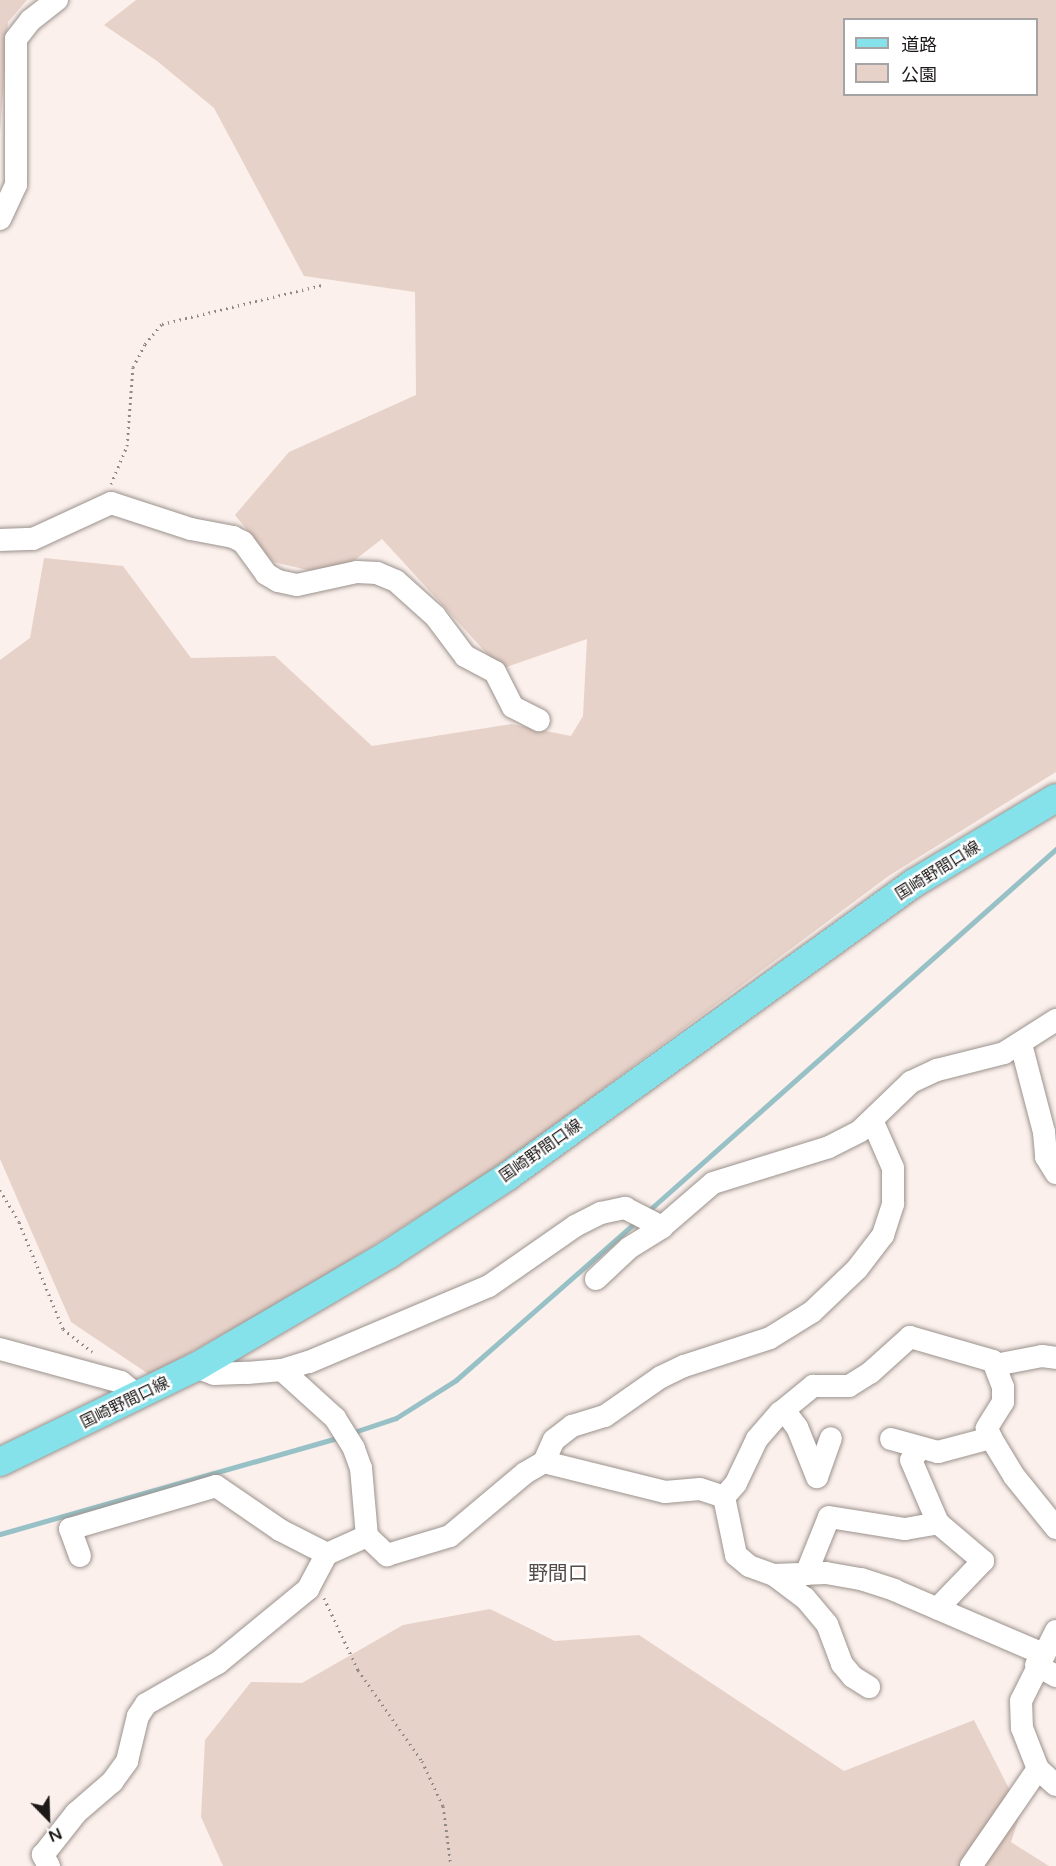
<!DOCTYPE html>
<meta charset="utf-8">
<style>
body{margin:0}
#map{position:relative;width:1056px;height:1866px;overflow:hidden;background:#fbf0ec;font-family:"Varela Round","Noto Sans JP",sans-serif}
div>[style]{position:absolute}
.green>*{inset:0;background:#e7d2c9}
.stream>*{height:5px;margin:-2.5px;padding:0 2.5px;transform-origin:2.5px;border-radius:2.5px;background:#97c1c6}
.path>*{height:3px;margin-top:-1.5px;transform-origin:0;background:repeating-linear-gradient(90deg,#908986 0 1.5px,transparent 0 6px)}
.roads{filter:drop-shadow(0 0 2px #9b928d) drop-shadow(0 0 2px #9b928d)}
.minor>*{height:22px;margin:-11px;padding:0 11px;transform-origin:11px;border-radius:11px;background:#fff}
.major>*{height:28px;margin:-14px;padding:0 14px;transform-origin:14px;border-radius:14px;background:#85e2eb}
span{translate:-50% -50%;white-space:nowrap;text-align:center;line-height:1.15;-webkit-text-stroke:5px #fff;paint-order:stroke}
.street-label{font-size:16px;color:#1d1918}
.quarter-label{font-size:20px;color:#564d4a}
.legend{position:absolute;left:843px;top:18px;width:195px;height:78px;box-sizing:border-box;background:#fff;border:2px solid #a5a3a3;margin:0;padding:8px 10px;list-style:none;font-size:18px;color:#1d1918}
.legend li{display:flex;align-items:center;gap:12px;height:30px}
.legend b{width:30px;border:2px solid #a5a3a3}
.north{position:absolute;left:18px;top:1788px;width:60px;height:60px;-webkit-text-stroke:4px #fff;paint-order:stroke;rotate:157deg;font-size:16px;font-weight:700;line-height:24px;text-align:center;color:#1d1918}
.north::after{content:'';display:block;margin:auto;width:21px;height:27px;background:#1d1918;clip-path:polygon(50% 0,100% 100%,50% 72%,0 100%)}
</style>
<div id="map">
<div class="green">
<i style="clip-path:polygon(0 0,27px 0,8px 22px,0 133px)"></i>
<i style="clip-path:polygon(evenodd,136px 0,1056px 0,1056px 772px,890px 875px,503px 1163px,309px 1286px,150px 1375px,71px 1322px,0 1159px,0 660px,30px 638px,44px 558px,123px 566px,191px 658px,275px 656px,372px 746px,511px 724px,571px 736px,583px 716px,587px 639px,501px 669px,382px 539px,334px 576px,273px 562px,235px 515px,289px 452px,416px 395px,415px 292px,304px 276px,214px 108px,157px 61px,104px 25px,136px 0,844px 20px,1036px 20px,1036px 94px,844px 94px,844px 20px)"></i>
<i style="clip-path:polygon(490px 1609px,555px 1641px,639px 1635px,844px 1771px,974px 1720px,1021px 1812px,1011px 1842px,1049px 1866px,223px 1866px,201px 1817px,205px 1740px,251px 1682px,302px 1683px,403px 1625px)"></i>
</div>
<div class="stream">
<i style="left:647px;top:1212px;width:547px;rotate:-41.59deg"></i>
<i style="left:351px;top:1433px;width:47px;rotate:-18.4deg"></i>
<i style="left:396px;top:1418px;width:71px;rotate:-32.3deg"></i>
<i style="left:456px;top:1380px;width:241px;rotate:-41.3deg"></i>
<i style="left:0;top:1534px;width:354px;rotate:-15.9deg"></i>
</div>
<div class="path">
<i style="left:111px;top:484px;width:41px;rotate:-67.2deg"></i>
<i style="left:127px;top:446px;width:79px;rotate:-85.7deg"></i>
<i style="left:133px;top:367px;width:26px;rotate:-62deg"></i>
<i style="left:145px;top:344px;width:26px;rotate:-50deg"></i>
<i style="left:162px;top:324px;width:165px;rotate:-13.7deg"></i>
<i style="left:0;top:1190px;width:37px;rotate:59deg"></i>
<i style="left:19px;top:1222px;width:116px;rotate:67.6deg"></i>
<i style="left:63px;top:1329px;width:37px;rotate:38deg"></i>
<i style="left:324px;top:1598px;width:80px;rotate:64.7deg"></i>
<i style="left:358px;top:1670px;width:111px;rotate:54.9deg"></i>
<i style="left:422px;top:1761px;width:50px;rotate:65deg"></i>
<i style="left:443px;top:1806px;width:61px;rotate:82.4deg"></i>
</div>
<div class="roads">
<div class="minor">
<i style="left:0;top:219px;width:38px;rotate:-65deg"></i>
<i style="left:16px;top:185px;width:146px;rotate:-90deg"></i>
<i style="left:16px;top:39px;width:24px;rotate:-52deg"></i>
<i style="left:31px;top:20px;width:33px;rotate:-38deg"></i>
<i style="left:0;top:540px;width:33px;rotate:-2deg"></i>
<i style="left:33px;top:539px;width:86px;rotate:-24.8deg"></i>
<i style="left:111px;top:503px;width:84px;rotate:18deg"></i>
<i style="left:191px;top:529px;width:43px;rotate:10.8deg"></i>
<i style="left:233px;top:537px;width:11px;rotate:27deg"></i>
<i style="left:243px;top:542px;width:39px;rotate:54deg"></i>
<i style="left:266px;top:574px;width:14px;rotate:30deg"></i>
<i style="left:278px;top:581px;width:19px;rotate:12deg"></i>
<i style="left:297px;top:585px;width:61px;rotate:-12.2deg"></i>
<i style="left:357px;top:572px;width:20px;rotate:3deg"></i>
<i style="left:377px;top:573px;width:21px;rotate:23deg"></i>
<i style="left:396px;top:581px;width:52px;rotate:41.9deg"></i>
<i style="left:435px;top:616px;width:50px;rotate:53.1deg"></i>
<i style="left:465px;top:656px;width:34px;rotate:28deg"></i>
<i style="left:495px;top:672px;width:39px;rotate:63deg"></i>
<i style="left:513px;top:707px;width:29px;rotate:27deg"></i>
<i style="left:1021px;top:1044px;width:91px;rotate:75.4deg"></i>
<i style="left:1044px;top:1132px;width:25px;rotate:85deg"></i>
<i style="left:1046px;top:1157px;width:19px;rotate:58deg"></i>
<i style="left:596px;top:1279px;width:45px;rotate:-43.2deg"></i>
<i style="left:629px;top:1248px;width:39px;rotate:-32deg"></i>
<i style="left:662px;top:1227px;width:67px;rotate:-40.8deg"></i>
<i style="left:713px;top:1183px;width:121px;rotate:-17.2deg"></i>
<i style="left:829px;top:1147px;width:35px;rotate:-27deg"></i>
<i style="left:860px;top:1131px;width:71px;rotate:-43.9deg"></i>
<i style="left:911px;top:1082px;width:29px;rotate:-25deg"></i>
<i style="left:937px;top:1070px;width:69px;rotate:-14.2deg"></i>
<i style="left:1004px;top:1053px;width:62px;rotate:-32.4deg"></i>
<i style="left:0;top:1349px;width:125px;rotate:15.3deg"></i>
<i style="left:121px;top:1382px;width:23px;rotate:40deg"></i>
<i style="left:995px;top:1365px;width:48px;rotate:-10.8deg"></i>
<i style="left:1042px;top:1356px;width:14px;rotate:8deg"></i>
<i style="left:196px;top:1367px;width:19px;rotate:21deg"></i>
<i style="left:214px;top:1374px;width:33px;rotate:-2deg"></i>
<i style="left:247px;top:1373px;width:35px;rotate:-5deg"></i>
<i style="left:282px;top:1370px;width:28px;rotate:-17deg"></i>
<i style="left:309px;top:1362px;width:195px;rotate:-22.9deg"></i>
<i style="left:489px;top:1286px;width:105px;rotate:-34.9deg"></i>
<i style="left:575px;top:1226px;width:29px;rotate:-27deg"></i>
<i style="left:601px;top:1213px;width:25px;rotate:-12deg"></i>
<i style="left:625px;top:1208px;width:42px;rotate:27.2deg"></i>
<i style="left:282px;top:1370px;width:72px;rotate:42.2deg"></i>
<i style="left:335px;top:1418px;width:36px;rotate:58deg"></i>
<i style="left:354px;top:1449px;width:20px;rotate:70deg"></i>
<i style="left:361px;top:1468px;width:68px;rotate:85deg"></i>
<i style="left:367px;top:1536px;width:28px;rotate:44deg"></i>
<i style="left:387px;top:1555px;width:66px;rotate:-16.8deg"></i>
<i style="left:450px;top:1536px;width:98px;rotate:-40deg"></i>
<i style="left:525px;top:1473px;width:22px;rotate:-30deg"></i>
<i style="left:544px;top:1462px;width:24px;rotate:-66deg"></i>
<i style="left:554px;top:1440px;width:23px;rotate:-38deg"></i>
<i style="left:572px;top:1426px;width:34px;rotate:-17deg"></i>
<i style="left:605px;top:1416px;width:68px;rotate:-34.9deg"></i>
<i style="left:661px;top:1377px;width:25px;rotate:-26deg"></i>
<i style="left:684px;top:1366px;width:90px;rotate:-18deg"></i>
<i style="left:770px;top:1338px;width:49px;rotate:-31.8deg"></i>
<i style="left:812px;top:1312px;width:62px;rotate:-43.7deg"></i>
<i style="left:857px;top:1269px;width:43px;rotate:-52.6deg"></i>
<i style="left:883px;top:1235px;width:33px;rotate:-72deg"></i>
<i style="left:893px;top:1204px;width:36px;rotate:-90deg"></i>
<i style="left:893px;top:1168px;width:52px;rotate:-113.6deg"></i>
<i style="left:784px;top:1410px;width:21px;rotate:53deg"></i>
<i style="left:797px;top:1427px;width:54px;rotate:68.2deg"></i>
<i style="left:817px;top:1477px;width:41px;rotate:-70.3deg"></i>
<i style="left:891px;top:1439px;width:49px;rotate:15.5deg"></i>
<i style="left:938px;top:1452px;width:55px;rotate:-14.8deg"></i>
<i style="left:991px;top:1438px;width:44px;rotate:58.8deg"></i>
<i style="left:1014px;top:1476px;width:67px;rotate:51.1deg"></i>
<i style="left:920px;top:1449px;width:14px;rotate:129deg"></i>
<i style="left:911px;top:1460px;width:69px;rotate:66.8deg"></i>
<i style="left:938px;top:1523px;width:59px;rotate:40.2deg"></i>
<i style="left:983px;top:1561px;width:66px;rotate:133.8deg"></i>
<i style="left:544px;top:1462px;width:125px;rotate:13.9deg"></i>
<i style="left:665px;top:1492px;width:35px;rotate:-5deg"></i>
<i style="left:700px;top:1489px;width:25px;rotate:18deg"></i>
<i style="left:724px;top:1497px;width:59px;rotate:78.3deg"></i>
<i style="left:736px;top:1555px;width:17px;rotate:40deg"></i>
<i style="left:749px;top:1566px;width:27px;rotate:20deg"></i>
<i style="left:774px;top:1575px;width:39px;rotate:37deg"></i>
<i style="left:805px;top:1598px;width:34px;rotate:50deg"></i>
<i style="left:827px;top:1624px;width:43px;rotate:69.4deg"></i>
<i style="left:842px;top:1664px;width:17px;rotate:50deg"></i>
<i style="left:853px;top:1677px;width:19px;rotate:32deg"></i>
<i style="left:724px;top:1497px;width:18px;rotate:-49deg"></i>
<i style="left:736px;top:1483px;width:49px;rotate:-64.5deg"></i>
<i style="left:757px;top:1439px;width:35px;rotate:-49deg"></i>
<i style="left:780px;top:1413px;width:43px;rotate:-39.3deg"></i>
<i style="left:813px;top:1386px;width:36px"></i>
<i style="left:849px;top:1386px;width:25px;rotate:-32deg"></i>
<i style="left:870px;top:1373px;width:54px;rotate:-42deg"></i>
<i style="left:910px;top:1337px;width:86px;rotate:16.1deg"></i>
<i style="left:993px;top:1361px;width:28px;rotate:69deg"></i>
<i style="left:1003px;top:1387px;width:15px;rotate:90deg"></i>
<i style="left:1003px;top:1402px;width:31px;rotate:122deg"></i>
<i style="left:987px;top:1428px;width:11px;rotate:68deg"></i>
<i style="left:80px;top:1556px;width:29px;rotate:-110deg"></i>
<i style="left:70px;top:1529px;width:152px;rotate:-16.4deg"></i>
<i style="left:216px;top:1486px;width:78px;rotate:34.5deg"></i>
<i style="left:280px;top:1530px;width:53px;rotate:27.1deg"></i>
<i style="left:806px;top:1574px;width:61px;rotate:-68deg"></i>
<i style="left:829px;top:1517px;width:77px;rotate:9deg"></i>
<i style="left:905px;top:1529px;width:34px;rotate:-10deg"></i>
<i style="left:774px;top:1575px;width:52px;rotate:-2.2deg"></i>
<i style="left:826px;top:1573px;width:36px;rotate:10deg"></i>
<i style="left:861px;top:1579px;width:35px;rotate:18deg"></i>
<i style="left:894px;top:1590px;width:162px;rotate:23.2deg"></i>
<i style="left:1056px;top:1631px;width:78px;rotate:116.6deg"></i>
<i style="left:1021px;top:1701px;width:27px;rotate:88deg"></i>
<i style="left:1022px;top:1728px;width:44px;rotate:68.7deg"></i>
<i style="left:1038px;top:1769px;width:24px;rotate:42deg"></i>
<i style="left:1036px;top:1665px;width:23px;rotate:29deg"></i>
<i style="left:49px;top:1866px;width:13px;rotate:-119deg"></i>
<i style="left:43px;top:1855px;width:53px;rotate:-51.8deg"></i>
<i style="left:76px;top:1813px;width:48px;rotate:-40.7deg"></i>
<i style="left:112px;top:1782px;width:26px;rotate:-54deg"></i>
<i style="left:127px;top:1761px;width:46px;rotate:-76.3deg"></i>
<i style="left:138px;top:1716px;width:14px;rotate:-56deg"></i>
<i style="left:146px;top:1704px;width:83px;rotate:-29.7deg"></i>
<i style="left:218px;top:1663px;width:117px;rotate:-39.4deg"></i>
<i style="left:308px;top:1589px;width:40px;rotate:-62deg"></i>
<i style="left:327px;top:1554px;width:44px;rotate:-24.2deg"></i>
<i style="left:971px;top:1866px;width:118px;rotate:-55.4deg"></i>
</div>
<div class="major">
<i style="left:0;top:1462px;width:218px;rotate:-25.9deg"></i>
<i style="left:196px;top:1367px;width:224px;rotate:-30.3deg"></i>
<i style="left:389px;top:1254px;width:142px;rotate:-33.2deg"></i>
<i style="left:508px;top:1176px;width:501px;rotate:-35.82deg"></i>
<i style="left:914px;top:883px;width:165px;rotate:-30.9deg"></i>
</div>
</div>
<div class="street-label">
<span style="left:938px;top:871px;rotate:-32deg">国崎野間口線</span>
<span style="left:541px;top:1151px;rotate:-35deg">国崎野間口線</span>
<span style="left:125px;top:1403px;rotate:-26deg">国崎野間口線</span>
</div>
<div class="quarter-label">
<span style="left:558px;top:1574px">野間口</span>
</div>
<ul class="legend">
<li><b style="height:8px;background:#85e2eb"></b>道路</li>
<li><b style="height:16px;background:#e7d2c9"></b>公園</li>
</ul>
<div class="north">N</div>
</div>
